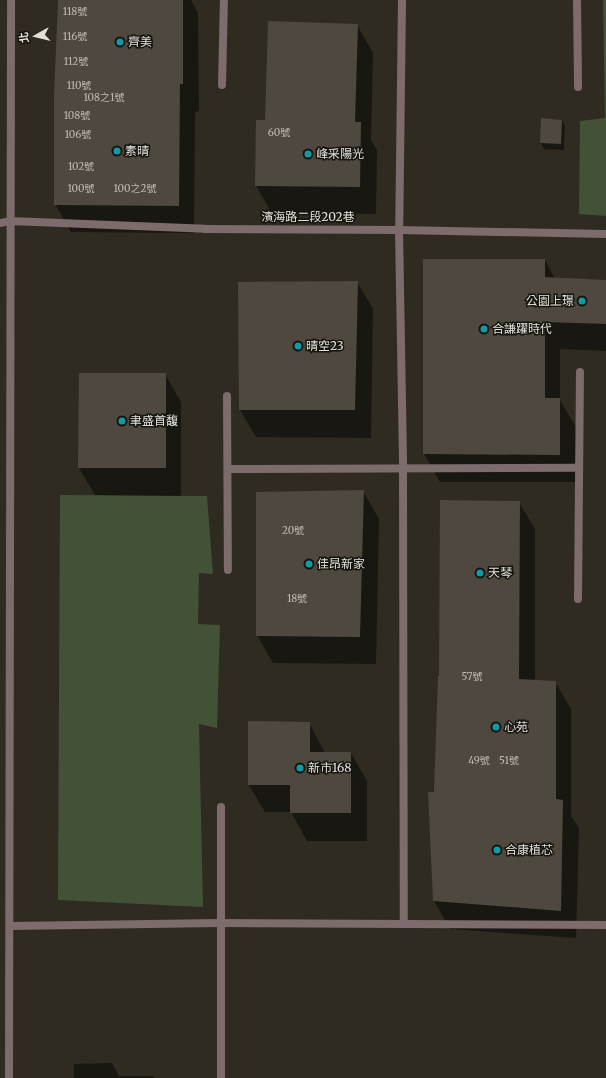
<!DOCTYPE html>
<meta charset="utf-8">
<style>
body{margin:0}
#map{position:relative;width:606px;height:1078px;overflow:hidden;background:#2f2b21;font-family:Merriweather,"Noto Sans TC",serif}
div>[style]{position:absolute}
.green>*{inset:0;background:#425237}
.shadow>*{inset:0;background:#0007}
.building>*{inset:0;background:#4e483e}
.service>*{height:8px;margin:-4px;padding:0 4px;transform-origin:4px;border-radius:4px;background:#7e6b6d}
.minor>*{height:8px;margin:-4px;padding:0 4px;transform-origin:4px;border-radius:4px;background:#7e6b6d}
.tertiary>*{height:8px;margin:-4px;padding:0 4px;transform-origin:4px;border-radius:4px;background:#7e6b6d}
.dots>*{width:11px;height:11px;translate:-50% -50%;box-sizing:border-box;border:2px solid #15140f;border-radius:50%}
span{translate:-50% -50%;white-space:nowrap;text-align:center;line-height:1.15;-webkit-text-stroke:3px #15140f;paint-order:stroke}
.number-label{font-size:10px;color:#bebab3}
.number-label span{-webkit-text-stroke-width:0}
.poi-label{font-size:12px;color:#e3e0da}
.left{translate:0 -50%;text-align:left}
.right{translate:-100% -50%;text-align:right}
.street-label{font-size:12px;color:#e3e0da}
.north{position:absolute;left:16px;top:16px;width:40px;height:40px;-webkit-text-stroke:3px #15140f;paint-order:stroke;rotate:262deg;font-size:11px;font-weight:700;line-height:16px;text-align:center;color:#e3e0da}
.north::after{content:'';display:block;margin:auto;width:14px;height:18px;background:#e3e0da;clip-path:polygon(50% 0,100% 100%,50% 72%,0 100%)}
</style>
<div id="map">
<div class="green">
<i style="clip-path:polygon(603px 0,606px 0,606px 216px,579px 214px,580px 121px,605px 118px)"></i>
<i style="clip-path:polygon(60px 495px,207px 496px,213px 574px,199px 573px,198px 624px,220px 625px,217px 728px,199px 724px,203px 907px,58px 900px)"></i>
</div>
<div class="shadow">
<i style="clip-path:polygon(59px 0,191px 0,198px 13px,199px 111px,195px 112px,194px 233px,71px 232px,55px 204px)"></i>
<i style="clip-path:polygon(357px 25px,373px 53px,371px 140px,377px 150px,376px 214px,272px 213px,256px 186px,266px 121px)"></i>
<i style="clip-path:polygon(542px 119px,562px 120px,565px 126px,564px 150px,544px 149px,541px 143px)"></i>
<i style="clip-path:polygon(545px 260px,555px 279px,606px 281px,606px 351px,560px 349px,560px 400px,576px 427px,576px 482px,440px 482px,424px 454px)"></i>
<i style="clip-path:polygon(357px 282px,373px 309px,371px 438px,256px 437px,240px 410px)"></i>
<i style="clip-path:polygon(165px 374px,181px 402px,181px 496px,95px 495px,79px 468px)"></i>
<i style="clip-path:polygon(363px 491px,379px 519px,376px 664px,273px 663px,257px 635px)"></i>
<i style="clip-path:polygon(519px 502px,535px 529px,535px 681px,555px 682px,571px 709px,571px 816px,579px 828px,576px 938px,450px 929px,434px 901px,435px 793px,440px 677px)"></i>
<i style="clip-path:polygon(309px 723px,325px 753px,351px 753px,367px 781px,367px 841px,307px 841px,291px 812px,265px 812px,249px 785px)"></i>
<i style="clip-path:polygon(112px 1063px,119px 1076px,153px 1076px,154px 1078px,74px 1078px,74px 1064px)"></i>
</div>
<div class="building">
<i style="clip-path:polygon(58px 0,183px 0,183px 84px,180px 84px,179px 206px,54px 205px,54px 96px)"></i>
<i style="clip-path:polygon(268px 21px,358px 24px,355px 122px,361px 122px,360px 187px,255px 186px,256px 120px,265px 120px)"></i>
<i style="clip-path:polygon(541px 118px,562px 120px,561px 144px,540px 143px)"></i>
<i style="clip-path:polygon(423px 259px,545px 259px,545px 277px,606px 280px,606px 324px,545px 322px,545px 398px,560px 398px,560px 455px,423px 454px)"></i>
<i style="clip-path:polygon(358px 281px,355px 410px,239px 410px,238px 282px)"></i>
<i style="clip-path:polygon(79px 373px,166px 373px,166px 468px,78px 468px)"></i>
<i style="clip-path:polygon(364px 490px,360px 637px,256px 636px,256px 492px)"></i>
<i style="clip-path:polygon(440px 500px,520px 501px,519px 679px,556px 681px,556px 799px,563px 800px,561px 911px,433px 901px,428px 792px,434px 792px,438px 676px,439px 676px)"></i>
<i style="clip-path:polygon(248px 721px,310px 722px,310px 752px,351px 752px,351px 813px,290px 813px,290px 785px,248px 785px)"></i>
</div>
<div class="service">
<i style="left:221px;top:1078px;width:271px;rotate:-90deg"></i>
</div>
<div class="minor">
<i style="left:402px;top:0;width:230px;rotate:90.7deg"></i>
<i style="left:399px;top:230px;width:238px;rotate:89deg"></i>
<i style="left:403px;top:468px;width:456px;rotate:89.9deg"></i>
<i style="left:577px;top:0;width:87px;rotate:89.3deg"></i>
<i style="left:222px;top:85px;width:85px;rotate:-88.7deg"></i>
<i style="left:0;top:223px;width:10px;rotate:-11deg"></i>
<i style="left:10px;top:221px;width:195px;rotate:2.3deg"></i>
<i style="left:205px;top:229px;width:194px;rotate:0.3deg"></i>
<i style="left:399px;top:230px;width:207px;rotate:1.1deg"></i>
<i style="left:227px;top:396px;width:174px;rotate:89.7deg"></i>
<i style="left:228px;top:469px;width:351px;rotate:-0.2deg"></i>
<i style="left:578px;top:599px;width:227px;rotate:-89.5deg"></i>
<i style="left:10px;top:926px;width:210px;rotate:-0.8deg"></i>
<i style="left:220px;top:923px;width:386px;rotate:0.3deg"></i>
</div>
<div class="tertiary">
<i style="left:9px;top:1078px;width:1078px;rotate:-89.89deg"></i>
</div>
<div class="dots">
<i style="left:120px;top:42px;background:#0f9aa8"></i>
<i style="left:117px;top:151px;background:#0f9aa8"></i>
<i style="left:308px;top:154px;background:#0f9aa8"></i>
<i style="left:582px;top:301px;background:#0f9aa8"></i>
<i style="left:484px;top:329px;background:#0f9aa8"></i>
<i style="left:298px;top:346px;background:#0f9aa8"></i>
<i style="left:122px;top:421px;background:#0f9aa8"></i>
<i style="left:309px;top:564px;background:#0f9aa8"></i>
<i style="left:480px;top:573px;background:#0f9aa8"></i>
<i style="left:496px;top:727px;background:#0f9aa8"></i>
<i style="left:300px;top:768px;background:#0f9aa8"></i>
<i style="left:497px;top:850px;background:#0f9aa8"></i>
</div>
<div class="number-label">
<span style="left:75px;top:12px">118號</span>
<span style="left:75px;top:37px">116號</span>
<span style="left:76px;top:62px">112號</span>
<span style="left:79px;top:86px">110號</span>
<span style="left:104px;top:98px">108之1號</span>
<span style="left:77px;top:116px">108號</span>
<span style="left:279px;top:133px">60號</span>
<span style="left:78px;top:135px">106號</span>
<span style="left:81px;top:167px">102號</span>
<span style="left:81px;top:189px">100號</span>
<span style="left:135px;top:189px">100之2號</span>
<span style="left:293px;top:531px">20號</span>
<span style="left:297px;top:599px">18號</span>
<span style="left:472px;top:677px">57號</span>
<span style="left:479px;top:761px">49號</span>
<span style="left:509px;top:761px">51號</span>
</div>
<div class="poi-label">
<span class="left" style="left:128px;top:42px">齊美</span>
<span class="left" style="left:125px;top:151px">素晴</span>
<span class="left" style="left:316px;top:154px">峰采陽光</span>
<span class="right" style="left:574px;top:301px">公園上璟</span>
<span class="left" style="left:492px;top:329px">合謙躍時代</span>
<span class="left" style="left:306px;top:346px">晴空23</span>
<span class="left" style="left:130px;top:421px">聿盛首馥</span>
<span class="left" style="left:317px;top:564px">佳昂新家</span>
<span class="left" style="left:488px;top:573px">天琴</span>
<span class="left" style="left:504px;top:727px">心苑</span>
<span class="left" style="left:308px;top:768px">新市168</span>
<span class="left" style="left:505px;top:850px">合康植芯</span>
</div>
<div class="street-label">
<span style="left:308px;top:217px">濱海路二段202巷</span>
</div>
<div class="north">北</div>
</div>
